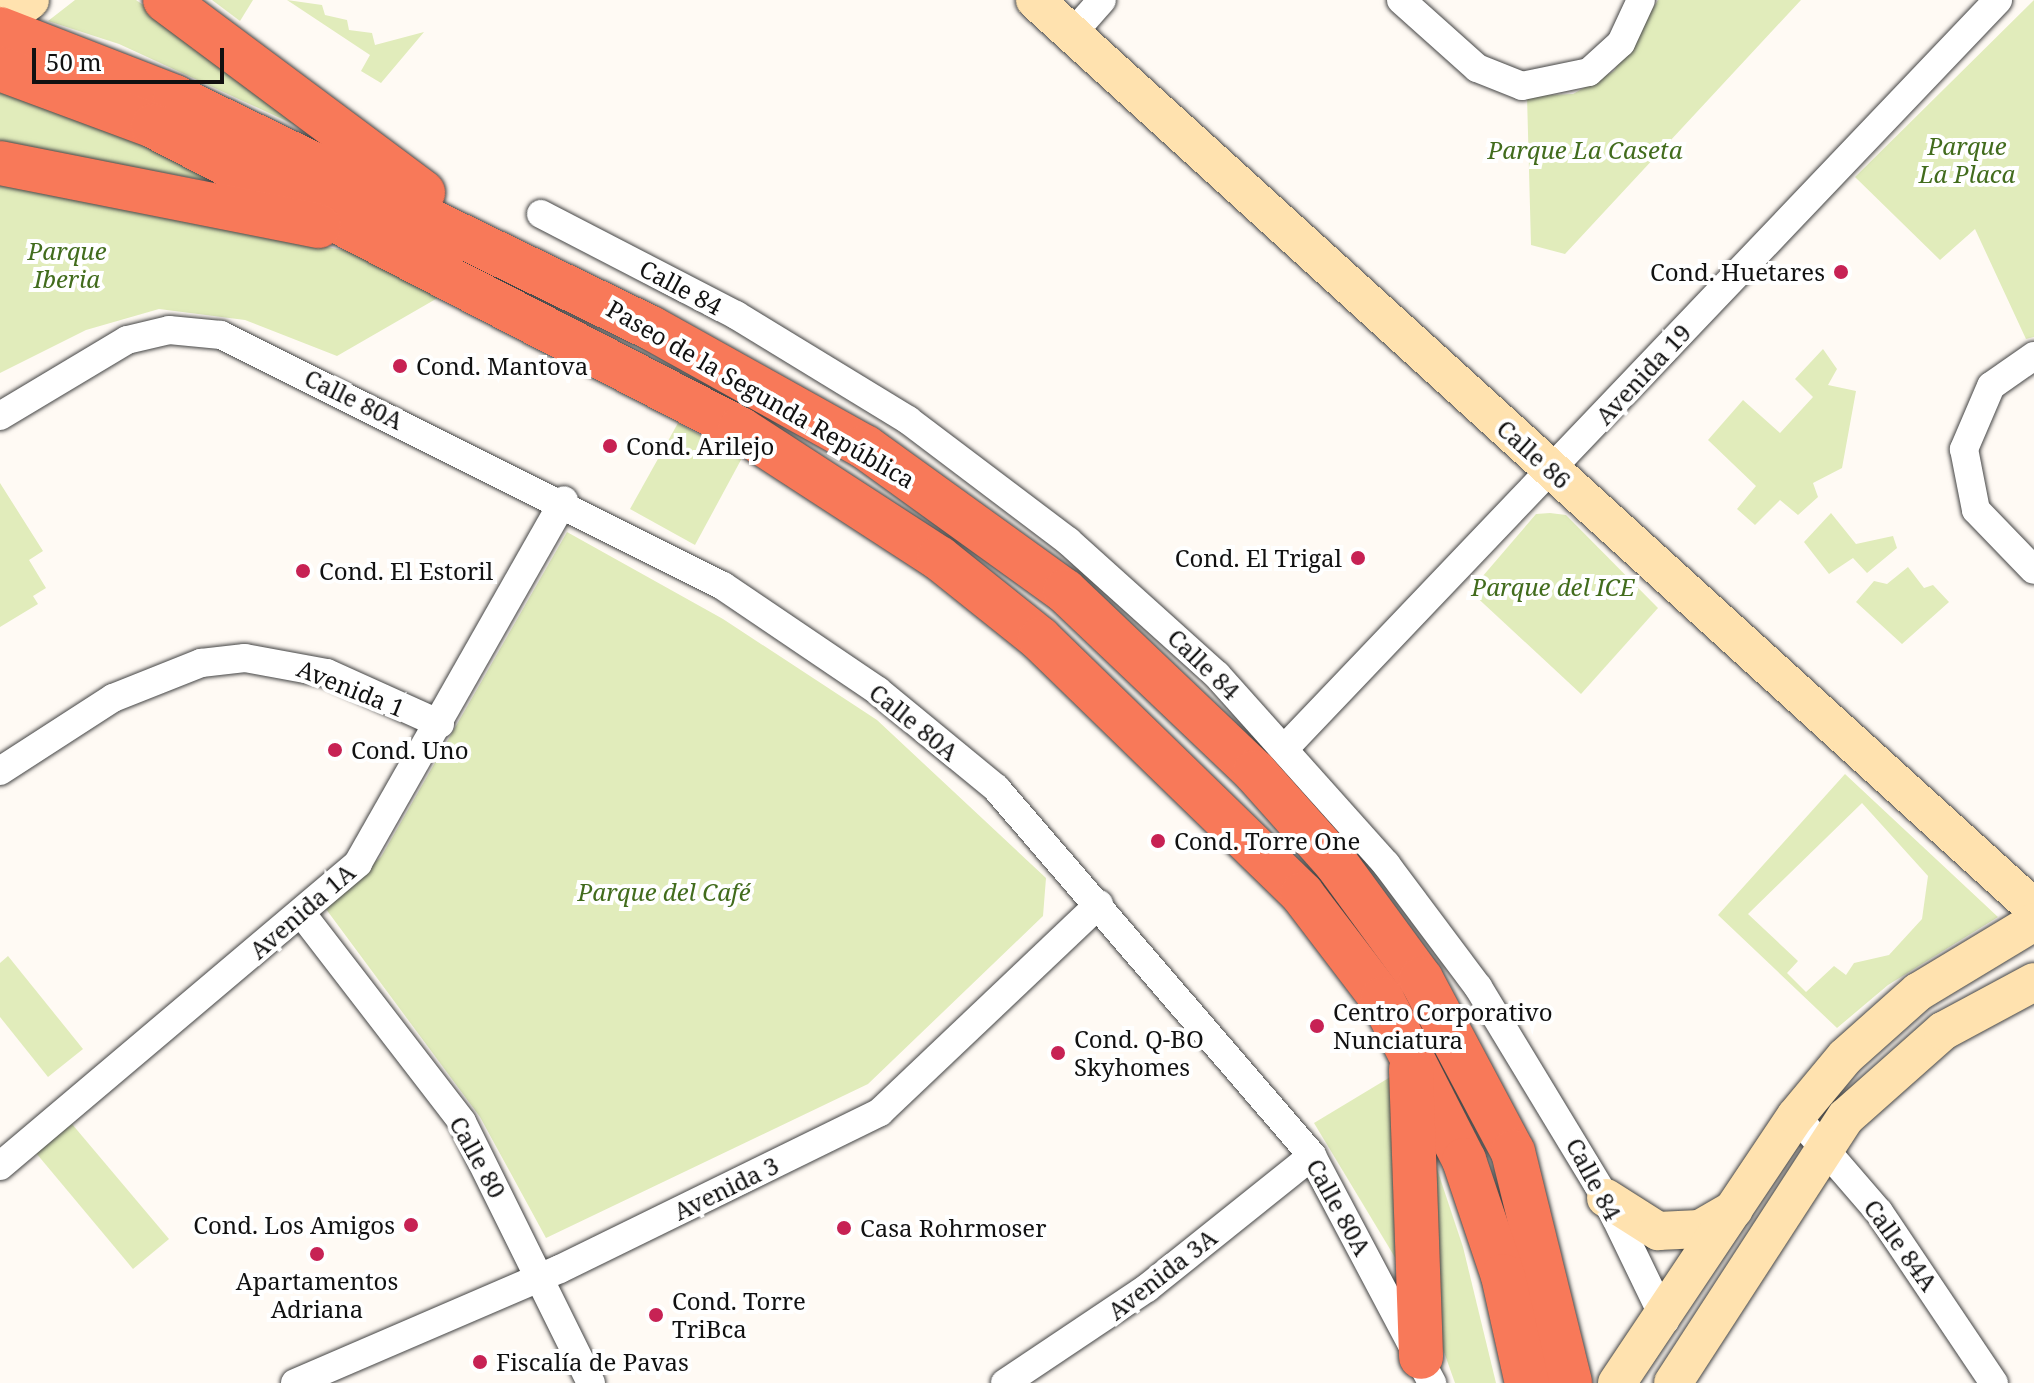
<!DOCTYPE html>
<meta charset="utf-8">
<style>
body{margin:0}
#map{position:relative;width:2034px;height:1383px;overflow:hidden;background:#fffaf4;font-family:"Noto Serif",serif}
div>[style]{position:absolute}
.green>*{inset:0;background:#e1ecbb}
.roads{filter:drop-shadow(0 0 2px #444) drop-shadow(0 0 2px #444)}
.street>*{height:28px;margin:-14px;padding:0 14px;transform-origin:14px;border-radius:14px;background:#fff}
.secondary>*{height:38px;margin:-19px;padding:0 19px;transform-origin:19px;border-radius:19px;background:#ffe2af}
.highway>*{height:44px;margin:-22px;padding:0 22px;transform-origin:22px;border-radius:22px;background:#f87959}
.dots>*{width:22px;height:22px;translate:-50% -50%;box-sizing:border-box;border:4px solid #fff;border-radius:50%}
span{translate:-50% -50%;white-space:nowrap;text-align:center;line-height:1.15;-webkit-text-stroke:8px #fff;paint-order:stroke}
.park-label{font-size:24px;color:#426c1d;font-style:italic}
.poi-label{font-size:24px;color:#111}
.right{translate:-100% -50%;text-align:right}
.left{translate:0 -50%;text-align:left}
.street-label{font-size:24px;color:#111}
.scale{position:absolute;left:32px;top:48px;width:192px;height:36px;box-sizing:border-box;border:4px solid #111;border-top:0;padding-left:10px;font-size:24px;line-height:28px;white-space:nowrap;color:#111;-webkit-text-stroke:6px #fff;paint-order:stroke}
</style>
<div id="map">
<div class="green">
<i style="clip-path:polygon(75px 0,136px 0,356px 153px,119px 44px,48px 21px)"></i>
<i style="clip-path:polygon(212px 0,253px 0,240px 21px)"></i>
<i style="clip-path:polygon(287px 0,322px 5px,325px 15px,347px 20px,349px 30px,372px 33px,375px 45px,424px 32px,381px 83px,361px 71px,370px 55px)"></i>
<i style="clip-path:polygon(1658px 0,1801px 0,1565px 254px,1531px 245px,1527px 96px,1573px 94px,1614px 71px)"></i>
<i style="clip-path:polygon(2034px 0,2034px 337px,2026px 339px,1975px 229px,1940px 260px,1855px 177px)"></i>
<i style="clip-path:polygon(0 79px,261px 190px,0 144px)"></i>
<i style="clip-path:polygon(0 184px,374px 256px,448px 292px,337px 356px,245px 320px,159px 309px,86px 330px,0 373px)"></i>
<i style="clip-path:polygon(1823px 349px,1837px 369px,1828px 385px,1856px 391px,1842px 468px,1813px 483px,1818px 497px,1798px 515px,1780px 500px,1755px 525px,1737px 509px,1756px 486px,1708px 440px,1743px 400px,1780px 433px,1813px 397px,1795px 379px)"></i>
<i style="clip-path:polygon(678px 423px,742px 458px,695px 545px,630px 509px)"></i>
<i style="clip-path:polygon(0 483px,43px 551px,29px 560px,46px 588px,33px 596px,38px 604px,0 627px)"></i>
<i style="clip-path:polygon(1550px 513px,1566px 515px,1658px 608px,1581px 694px,1470px 591px,1536px 514px)"></i>
<i style="clip-path:polygon(1831px 513px,1856px 544px,1893px 536px,1897px 548px,1867px 573px,1853px 558px,1829px 574px,1804px 542px)"></i>
<i style="clip-path:polygon(567px 532px,723px 619px,877px 720px,1046px 878px,1043px 916px,868px 1084px,546px 1238px,480px 1117px,323px 905px,381px 857px)"></i>
<i style="clip-path:polygon(1908px 567px,1924px 588px,1933px 585px,1949px 602px,1902px 644px,1856px 602px,1874px 581px,1887px 584px)"></i>
<i style="clip-path:polygon(evenodd,1845px 774px,1998px 917px,1888px 985px,1837px 1028px,1718px 915px,1845px 774px,1862px 803px,1928px 876px,1922px 919px,1889px 955px,1854px 963px,1846px 975px,1834px 966px,1806px 992px,1787px 973px,1798px 961px,1748px 914px,1862px 803px)"></i>
<i style="clip-path:polygon(8px 956px,83px 1049px,48px 1077px,0 1017px,0 963px)"></i>
<i style="clip-path:polygon(1392px 1076px,1402px 1269px,1314px 1123px)"></i>
<i style="clip-path:polygon(72px 1124px,169px 1239px,133px 1269px,36px 1153px)"></i>
<i style="clip-path:polygon(1422px 1124px,1463px 1247px,1496px 1383px,1455px 1383px,1428px 1307px)"></i>
</div>
<div class="roads">
<div class="street">
<i style="left:1401px;top:0;width:102px;rotate:41.8deg"></i>
<i style="left:1477px;top:68px;width:48px;rotate:21.8deg"></i>
<i style="left:1522px;top:86px;width:68px;rotate:-11.8deg"></i>
<i style="left:1589px;top:72px;width:43px;rotate:-42.2deg"></i>
<i style="left:1621px;top:43px;width:47px;rotate:-65.1deg"></i>
<i style="left:1072px;top:34px;width:45px;rotate:-48.6deg"></i>
<i style="left:541px;top:214px;width:220px;rotate:27.4deg"></i>
<i style="left:736px;top:315px;width:202px;rotate:31.4deg"></i>
<i style="left:908px;top:420px;width:201px;rotate:37.1deg"></i>
<i style="left:1068px;top:541px;width:200px;rotate:42deg"></i>
<i style="left:1217px;top:675px;width:254px;rotate:48.2deg"></i>
<i style="left:1386px;top:864px;width:154px;rotate:53.2deg"></i>
<i style="left:1478px;top:987px;width:247px;rotate:58.8deg"></i>
<i style="left:1606px;top:1198px;width:136px;rotate:64.2deg"></i>
<i style="left:2034px;top:356px;width:52px;rotate:145.1deg"></i>
<i style="left:1991px;top:386px;width:69px;rotate:113.2deg"></i>
<i style="left:1964px;top:449px;width:62px;rotate:78.9deg"></i>
<i style="left:1976px;top:510px;width:83px;rotate:46deg"></i>
<i style="left:0;top:416px;width:148px;rotate:-30.9deg"></i>
<i style="left:127px;top:340px;width:43px;rotate:-13.4deg"></i>
<i style="left:169px;top:330px;width:52px;rotate:5.5deg"></i>
<i style="left:221px;top:335px;width:561px;rotate:26.57deg"></i>
<i style="left:723px;top:586px;width:187px;rotate:34.1deg"></i>
<i style="left:878px;top:691px;width:153px;rotate:39.4deg"></i>
<i style="left:996px;top:788px;width:485px;rotate:49.3deg"></i>
<i style="left:1312px;top:1156px;width:257px;rotate:62.1deg"></i>
<i style="left:1286px;top:747px;width:1032px;rotate:-46.37deg"></i>
<i style="left:0;top:771px;width:135px;rotate:-32.9deg"></i>
<i style="left:113px;top:698px;width:95px;rotate:-21.7deg"></i>
<i style="left:201px;top:663px;width:44px;rotate:-6.5deg"></i>
<i style="left:245px;top:658px;width:83px;rotate:10.4deg"></i>
<i style="left:327px;top:673px;width:124px;rotate:24.3deg"></i>
<i style="left:302px;top:914px;width:262px;rotate:52.4deg"></i>
<i style="left:462px;top:1122px;width:291px;rotate:63.7deg"></i>
<i style="left:1796px;top:1116px;width:127px;rotate:49.2deg"></i>
<i style="left:1879px;top:1212px;width:206px;rotate:56.1deg"></i>
<i style="left:0;top:1166px;width:469px;rotate:-40.2deg"></i>
<i style="left:358px;top:863px;width:417px;rotate:-60.4deg"></i>
<i style="left:295px;top:1383px;width:288px;rotate:-23.3deg"></i>
<i style="left:560px;top:1269px;width:356px;rotate:-26.1deg"></i>
<i style="left:880px;top:1112px;width:302px;rotate:-43.5deg"></i>
<i style="left:1005px;top:1383px;width:171px;rotate:-33.8deg"></i>
<i style="left:1147px;top:1288px;width:211px;rotate:-38.7deg"></i>
</div>
<div class="secondary">
<i style="left:1035px;top:0;width:1350px;rotate:42.27deg"></i>
<i style="left:0;top:22px;width:37px;rotate:-36deg"></i>
<i style="left:1606px;top:1198px;width:62px;rotate:32.4deg"></i>
<i style="left:1658px;top:1231px;width:42px;rotate:-2.7deg"></i>
<i style="left:1700px;top:1229px;width:39px;rotate:-30deg"></i>
<i style="left:1617px;top:1383px;width:321px;rotate:-56.2deg"></i>
<i style="left:1796px;top:1116px;width:77px;rotate:-50.3deg"></i>
<i style="left:1845px;top:1057px;width:98px;rotate:-41.7deg"></i>
<i style="left:1918px;top:992px;width:135px;rotate:-31.1deg"></i>
<i style="left:1673px;top:1383px;width:317px;rotate:-57deg"></i>
<i style="left:1846px;top:1117px;width:130px;rotate:-41.6deg"></i>
<i style="left:1943px;top:1031px;width:103px;rotate:-28.3deg"></i>
</div>
<div class="highway">
<i style="left:165px;top:0;width:322px;rotate:36.7deg"></i>
<i style="left:0;top:29px;width:188px;rotate:21.2deg"></i>
<i style="left:175px;top:97px;width:529px;rotate:25.89deg"></i>
<i style="left:651px;top:328px;width:245px;rotate:29.1deg"></i>
<i style="left:865px;top:447px;width:246px;rotate:35.8deg"></i>
<i style="left:1065px;top:591px;width:262px;rotate:43.6deg"></i>
<i style="left:1255px;top:772px;width:122px;rotate:48.3deg"></i>
<i style="left:1336px;top:863px;width:144px;rotate:53.8deg"></i>
<i style="left:1421px;top:979px;width:196px;rotate:62deg"></i>
<i style="left:1513px;top:1152px;width:238px;rotate:76.1deg"></i>
<i style="left:0;top:69px;width:163px;rotate:20.4deg"></i>
<i style="left:153px;top:126px;width:661px;rotate:27.3deg"></i>
<i style="left:740px;top:429px;width:237px;rotate:33deg"></i>
<i style="left:939px;top:558px;width:129px;rotate:38.7deg"></i>
<i style="left:1040px;top:639px;width:366px;rotate:44.2deg"></i>
<i style="left:1302px;top:894px;width:132px;rotate:52.7deg"></i>
<i style="left:1382px;top:999px;width:181px;rotate:63deg"></i>
<i style="left:1464px;top:1160px;width:122px;rotate:71.4deg"></i>
<i style="left:1503px;top:1276px;width:110px;rotate:77.4deg"></i>
<i style="left:0;top:163px;width:325px;rotate:11.2deg"></i>
<i style="left:1411px;top:1069px;width:288px;rotate:88deg"></i>
</div>
</div>
<div class="dots">
<i style="left:1841px;top:272px;background:#c72254"></i>
<i style="left:400px;top:366px;background:#c72254"></i>
<i style="left:610px;top:446px;background:#c72254"></i>
<i style="left:1358px;top:558px;background:#c72254"></i>
<i style="left:303px;top:571px;background:#c72254"></i>
<i style="left:335px;top:750px;background:#c72254"></i>
<i style="left:1158px;top:841px;background:#c72254"></i>
<i style="left:1317px;top:1026px;background:#c72254"></i>
<i style="left:1058px;top:1053px;background:#c72254"></i>
<i style="left:411px;top:1225px;background:#c72254"></i>
<i style="left:844px;top:1228px;background:#c72254"></i>
<i style="left:317px;top:1254px;background:#c72254"></i>
<i style="left:656px;top:1315px;background:#c72254"></i>
<i style="left:480px;top:1362px;background:#c72254"></i>
</div>
<div class="park-label">
<span style="left:1967px;top:160px">Parque<br>La Placa</span>
<span style="left:1585px;top:150px">Parque La Caseta</span>
<span style="left:67px;top:265px">Parque<br>Iberia</span>
<span style="left:1553px;top:587px">Parque del ICE</span>
<span style="left:664px;top:892px">Parque del Café</span>
</div>
<div class="poi-label">
<span class="right" style="left:1825px;top:272px">Cond. Huetares</span>
<span class="left" style="left:416px;top:366px">Cond. Mantova</span>
<span class="left" style="left:626px;top:446px">Cond. Arilejo</span>
<span class="right" style="left:1342px;top:558px">Cond. El Trigal</span>
<span class="left" style="left:319px;top:571px">Cond. El Estoril</span>
<span class="left" style="left:351px;top:750px">Cond. Uno</span>
<span class="left" style="left:1174px;top:841px">Cond. Torre One</span>
<span class="left" style="left:1333px;top:1026px">Centro Corporativo<br>Nunciatura</span>
<span class="left" style="left:1074px;top:1053px">Cond. Q-BO<br>Skyhomes</span>
<span class="right" style="left:395px;top:1225px">Cond. Los Amigos</span>
<span class="left" style="left:860px;top:1228px">Casa Rohrmoser</span>
<span style="left:317px;top:1295px">Apartamentos<br>Adriana</span>
<span class="left" style="left:672px;top:1315px">Cond. Torre<br>TriBca</span>
<span class="left" style="left:496px;top:1362px">Fiscalía de Pavas</span>
</div>
<div class="street-label">
<span style="left:681px;top:287px;rotate:28deg">Calle 84</span>
<span style="left:1643px;top:374px;rotate:-47deg">Avenida 19</span>
<span style="left:761px;top:394px;rotate:30deg">Paseo de la Segunda República</span>
<span style="left:354px;top:399px;rotate:26deg">Calle 80A</span>
<span style="left:1534px;top:454px;rotate:42deg">Calle 86</span>
<span style="left:1204px;top:664px;rotate:44deg">Calle 84</span>
<span style="left:351px;top:688px;rotate:22deg">Avenida 1</span>
<span style="left:914px;top:722px;rotate:39deg">Calle 80A</span>
<span style="left:302px;top:911px;rotate:-41deg">Avenida 1A</span>
<span style="left:478px;top:1157px;rotate:61deg">Calle 80</span>
<span style="left:1594px;top:1179px;rotate:62deg">Calle 84</span>
<span style="left:726px;top:1188px;rotate:-26deg">Avenida 3</span>
<span style="left:1339px;top:1207px;rotate:61deg">Calle 80A</span>
<span style="left:1901px;top:1245px;rotate:54deg">Calle 84A</span>
<span style="left:1162px;top:1274px;rotate:-38deg">Avenida 3A</span>
</div>
<div class="scale">50 m</div>
</div>
